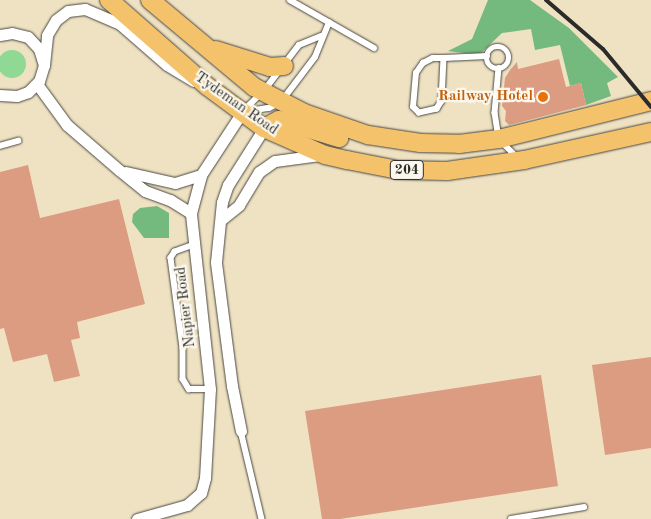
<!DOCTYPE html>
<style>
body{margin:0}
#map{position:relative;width:651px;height:519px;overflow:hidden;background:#efe2c2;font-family:"Old Standard TT",serif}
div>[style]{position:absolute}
.green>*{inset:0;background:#90d994}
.round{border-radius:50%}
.forest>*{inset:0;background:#74b97e}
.building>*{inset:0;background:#db9c82}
.roads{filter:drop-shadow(0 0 1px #484642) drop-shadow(0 0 1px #484642)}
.lane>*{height:5.5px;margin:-2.75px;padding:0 2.75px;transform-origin:2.75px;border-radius:2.75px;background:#fff}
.lane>.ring{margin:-2.75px;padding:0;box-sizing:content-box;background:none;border:5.5px solid #fff;border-radius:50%}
.street>*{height:11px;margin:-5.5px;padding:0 5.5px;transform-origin:5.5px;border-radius:5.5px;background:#fff}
.primary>*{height:18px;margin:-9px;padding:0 9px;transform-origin:9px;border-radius:9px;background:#f4c26a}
.rail>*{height:4px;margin:-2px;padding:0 2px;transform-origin:2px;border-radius:2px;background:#2b2b2b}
.dots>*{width:14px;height:14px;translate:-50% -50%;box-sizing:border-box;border:2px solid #fbf7ec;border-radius:50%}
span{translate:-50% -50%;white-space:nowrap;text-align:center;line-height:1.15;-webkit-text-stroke:4.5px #fbf7ec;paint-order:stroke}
.shield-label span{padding:1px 4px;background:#fbf7ec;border:1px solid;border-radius:4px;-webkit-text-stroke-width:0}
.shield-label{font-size:14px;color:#2b2b2b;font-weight:700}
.food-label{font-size:15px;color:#c56008;font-weight:700}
.right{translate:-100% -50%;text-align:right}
.street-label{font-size:15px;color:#2b2b2b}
</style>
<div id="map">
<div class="green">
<i class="round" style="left:-2px;top:50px;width:28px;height:28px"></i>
</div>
<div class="forest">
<i style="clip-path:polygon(488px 0,530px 0,569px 28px,618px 77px,607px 83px,611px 96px,586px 105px,581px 83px,570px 86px,560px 45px,535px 50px,531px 29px,502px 33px,479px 55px,448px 51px,472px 39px)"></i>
<i style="clip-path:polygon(157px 206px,169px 213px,169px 238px,144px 238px,132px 222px,133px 214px,140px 208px)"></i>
</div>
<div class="building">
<i style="clip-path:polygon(559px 59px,566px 87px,581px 83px,586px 105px,509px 125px,505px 121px,506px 111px,502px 106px,505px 78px,510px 70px,517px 62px,518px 69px)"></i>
<i style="clip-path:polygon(28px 165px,40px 218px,119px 199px,145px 304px,77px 322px,80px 338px,71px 340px,80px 376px,54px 382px,47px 354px,13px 362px,4px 328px,0 329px,0 172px)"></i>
<i style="clip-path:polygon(651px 357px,651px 448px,605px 455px,592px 365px)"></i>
<i style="clip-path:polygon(541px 375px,558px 486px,340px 519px,322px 519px,305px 411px)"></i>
</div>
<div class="roads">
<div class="lane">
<i style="left:290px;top:0;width:97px;rotate:29.7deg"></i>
<i class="ring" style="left:487px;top:47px;width:16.5px;height:16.5px"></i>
<i style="left:444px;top:58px;width:43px;rotate:92.7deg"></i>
<i style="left:442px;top:101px;width:9px;rotate:122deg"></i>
<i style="left:437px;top:109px;width:18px;rotate:167deg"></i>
<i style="left:419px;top:113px;width:8px;rotate:-135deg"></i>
<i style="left:413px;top:107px;width:34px;rotate:-85deg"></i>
<i style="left:416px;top:73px;width:12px;rotate:-55deg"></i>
<i style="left:423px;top:63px;width:11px;rotate:-27deg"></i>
<i style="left:433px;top:58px;width:11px"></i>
<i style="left:444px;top:58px;width:43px;rotate:-2.7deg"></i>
<i style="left:499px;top:68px;width:45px;rotate:95.1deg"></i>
<i style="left:495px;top:113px;width:26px;rotate:81deg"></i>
<i style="left:499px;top:139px;width:24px;rotate:45deg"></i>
<i style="left:243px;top:111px;width:28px;rotate:-44deg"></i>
<i style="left:263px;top:92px;width:59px;rotate:-52.5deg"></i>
<i style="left:299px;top:45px;width:24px;rotate:-22deg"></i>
<i style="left:249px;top:111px;width:20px;rotate:-9deg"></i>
<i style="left:269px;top:108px;width:13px;rotate:-27deg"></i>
<i style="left:281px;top:102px;width:56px;rotate:-52.9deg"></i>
<i style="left:315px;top:57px;width:37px;rotate:-68deg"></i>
<i style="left:0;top:146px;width:19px;rotate:-16deg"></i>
<i style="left:194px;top:245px;width:20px;rotate:160deg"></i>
<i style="left:175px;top:252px;width:7px;rotate:124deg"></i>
<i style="left:171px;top:258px;width:91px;rotate:82.4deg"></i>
<i style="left:183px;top:348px;width:31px;rotate:90deg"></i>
<i style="left:183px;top:379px;width:12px;rotate:59deg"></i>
<i style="left:189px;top:389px;width:21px"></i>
<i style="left:241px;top:431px;width:90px;rotate:76.6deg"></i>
<i style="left:511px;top:519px;width:74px;rotate:-9.3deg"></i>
</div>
<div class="street">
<i style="left:0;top:35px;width:12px;rotate:-9deg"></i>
<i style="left:12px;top:33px;width:16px;rotate:14deg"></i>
<i style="left:28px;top:37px;width:16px;rotate:47deg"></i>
<i style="left:39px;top:49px;width:17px;rotate:73deg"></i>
<i style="left:44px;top:65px;width:17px;rotate:107deg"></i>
<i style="left:39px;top:81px;width:16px;rotate:135deg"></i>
<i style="left:28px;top:92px;width:12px;rotate:160deg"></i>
<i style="left:17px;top:96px;width:17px;rotate:-177deg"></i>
<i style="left:44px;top:65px;width:30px;rotate:-84deg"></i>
<i style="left:47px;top:35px;width:17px;rotate:-59deg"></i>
<i style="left:56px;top:20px;width:15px;rotate:-37deg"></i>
<i style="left:68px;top:11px;width:17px;rotate:-7deg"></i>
<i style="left:85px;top:9px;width:38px;rotate:23deg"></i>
<i style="left:120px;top:24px;width:62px;rotate:41.1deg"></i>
<i style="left:167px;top:65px;width:31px;rotate:31deg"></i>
<i style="left:37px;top:84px;width:51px;rotate:53.8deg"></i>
<i style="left:67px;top:125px;width:69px;rotate:40.9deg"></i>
<i style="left:119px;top:170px;width:33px;rotate:39deg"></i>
<i style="left:145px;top:191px;width:27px;rotate:20deg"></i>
<i style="left:170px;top:200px;width:25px;rotate:32deg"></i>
<i style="left:126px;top:172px;width:50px;rotate:12.7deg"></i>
<i style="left:175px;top:183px;width:27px;rotate:-17deg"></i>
<i style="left:222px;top:219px;width:22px;rotate:-39deg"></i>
<i style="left:239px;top:205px;width:39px;rotate:-59deg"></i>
<i style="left:259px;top:172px;width:19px;rotate:-35deg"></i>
<i style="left:275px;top:161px;width:45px;rotate:-7.6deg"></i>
<i style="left:241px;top:431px;width:46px;rotate:-101.3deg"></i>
<i style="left:232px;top:386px;width:125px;rotate:-97.4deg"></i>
<i style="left:216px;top:262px;width:60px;rotate:-84.3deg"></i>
<i style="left:222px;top:202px;width:18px;rotate:-71deg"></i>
<i style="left:228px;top:185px;width:67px;rotate:-57.7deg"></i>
<i style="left:137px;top:519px;width:52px;rotate:-15.6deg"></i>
<i style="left:187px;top:505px;width:18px;rotate:-41deg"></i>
<i style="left:201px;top:493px;width:16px;rotate:-75deg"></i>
<i style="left:205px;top:478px;width:89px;rotate:-86.8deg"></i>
<i style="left:210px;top:389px;width:177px;rotate:-96.2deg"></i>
<i style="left:191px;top:213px;width:39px;rotate:-75deg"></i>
<i style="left:201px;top:175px;width:75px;rotate:-56.9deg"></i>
</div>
<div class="primary">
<i style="left:109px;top:0;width:130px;rotate:41.3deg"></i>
<i style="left:207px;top:86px;width:71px;rotate:36.4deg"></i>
<i style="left:264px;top:128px;width:67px;rotate:23.9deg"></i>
<i style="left:325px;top:155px;width:23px;rotate:13deg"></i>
<i style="left:347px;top:160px;width:52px;rotate:11.1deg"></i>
<i style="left:398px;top:170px;width:49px;rotate:1.2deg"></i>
<i style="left:447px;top:171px;width:78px;rotate:-8.1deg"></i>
<i style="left:524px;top:160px;width:130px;rotate:-12.4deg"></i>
<i style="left:150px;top:0;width:136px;rotate:39.9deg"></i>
<i style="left:254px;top:87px;width:56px;rotate:27.5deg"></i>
<i style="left:304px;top:113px;width:68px;rotate:19deg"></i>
<i style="left:368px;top:135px;width:53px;rotate:8.7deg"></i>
<i style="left:420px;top:143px;width:39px;rotate:1deg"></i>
<i style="left:459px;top:144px;width:40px;rotate:-7.1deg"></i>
<i style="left:499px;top:139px;width:157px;rotate:-14deg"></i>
<i style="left:216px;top:50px;width:57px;rotate:17.5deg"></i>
<i style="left:270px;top:67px;width:14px;rotate:-4deg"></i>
<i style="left:264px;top:128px;width:17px;rotate:-28deg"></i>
<i style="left:279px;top:120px;width:63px;rotate:16.7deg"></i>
</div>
</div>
<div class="rail">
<i style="left:546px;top:0;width:75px;rotate:40.7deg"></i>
<i style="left:603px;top:49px;width:75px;rotate:50.4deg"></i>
</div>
<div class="dots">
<i style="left:543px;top:97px;background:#e8710a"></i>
</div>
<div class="shield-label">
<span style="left:407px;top:170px">204</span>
</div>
<div class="food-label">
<span class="right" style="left:533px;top:97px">Railway Hotel</span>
</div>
<div class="street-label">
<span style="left:236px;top:104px;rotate:35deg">Tydeman Road</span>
<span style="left:186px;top:307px;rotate:-97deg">Napier Road</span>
</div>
</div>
